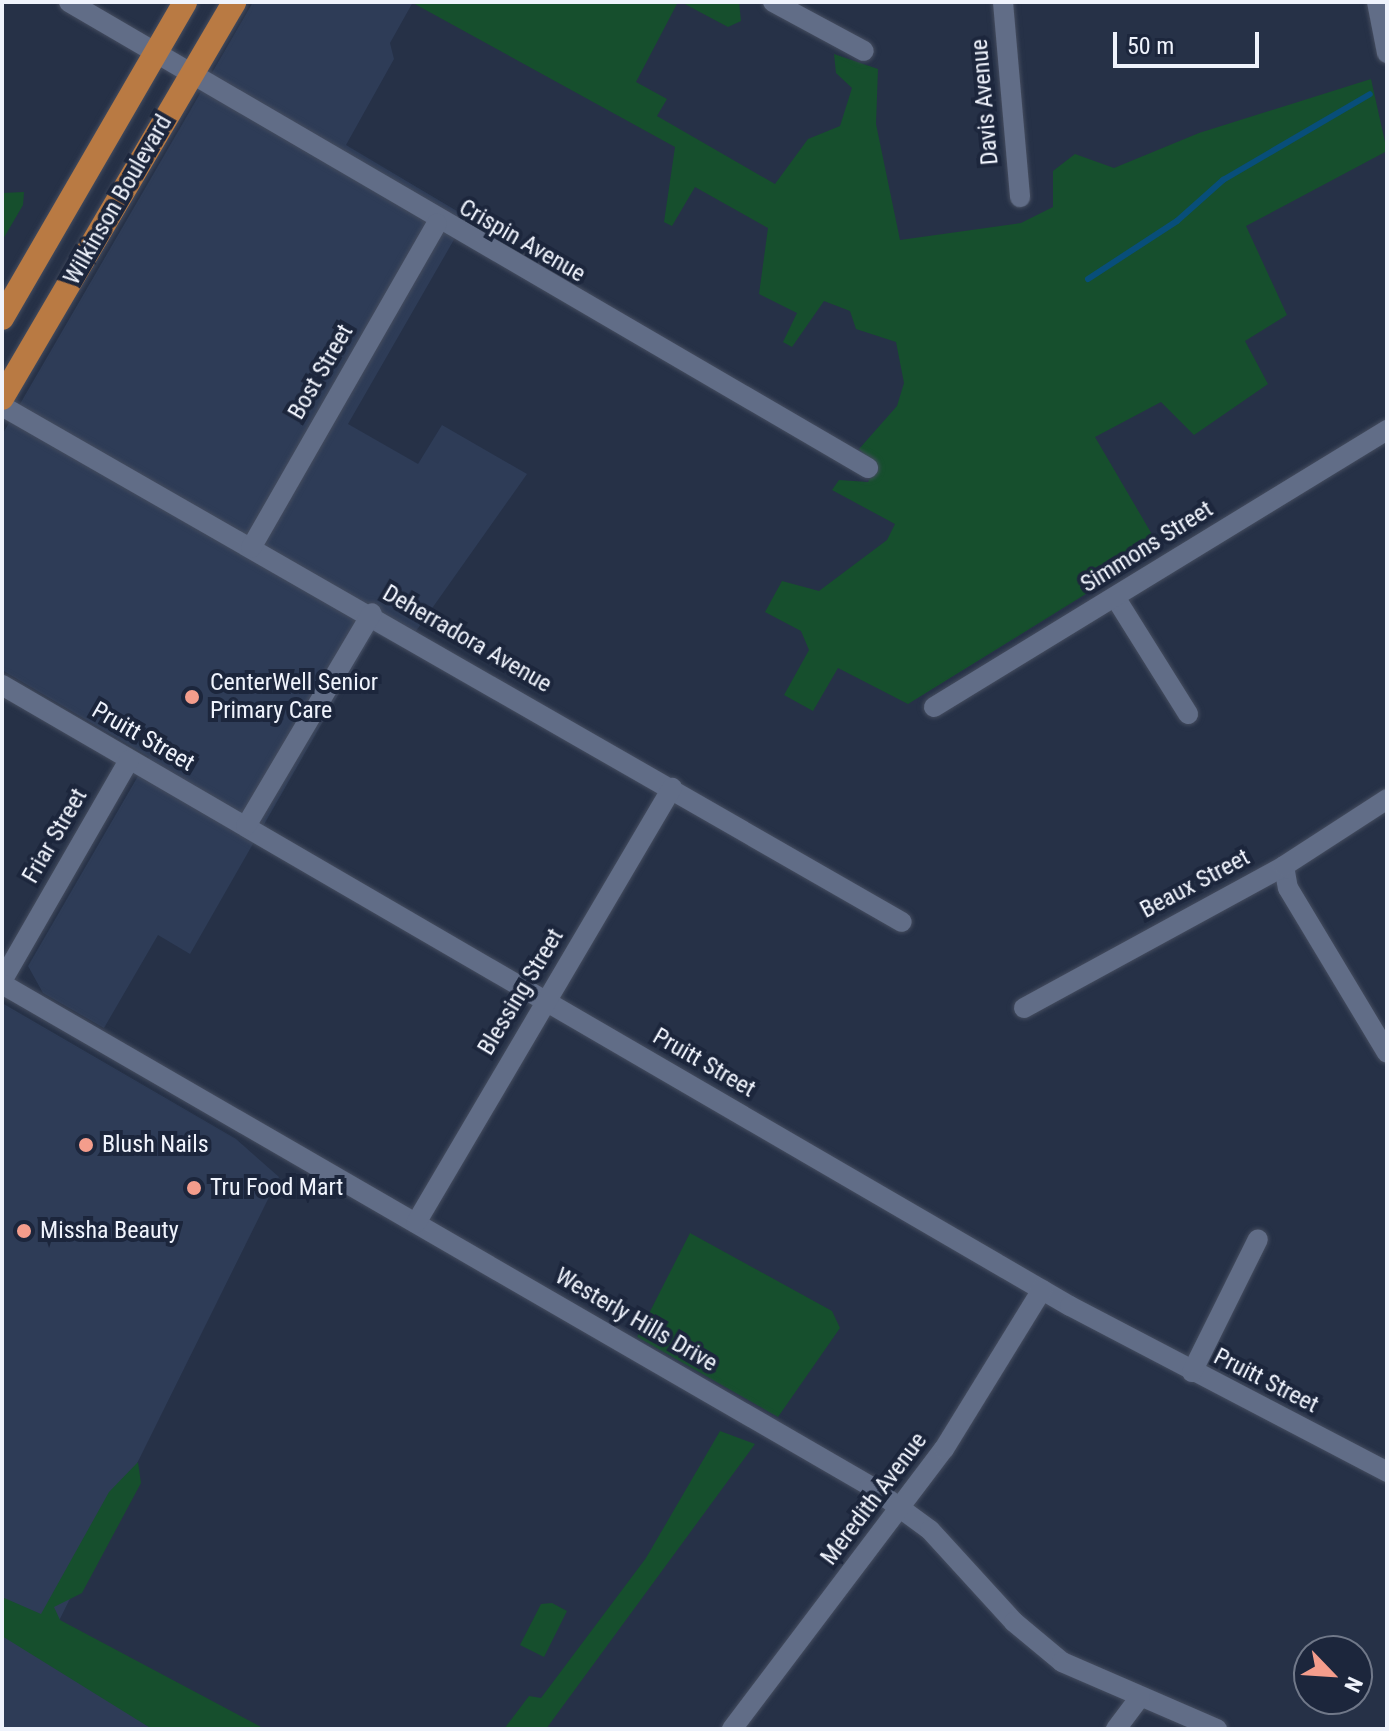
<!DOCTYPE html>
<style>
body{margin:0}
#map{position:relative;width:1389px;height:1731px;overflow:hidden;background:#263147;font-family:"Roboto Condensed",sans-serif}
div>[style]{position:absolute}
.built>*{inset:0;background:#2e3c57}
.green>*{inset:0;background:#164f2d}
.stream>*{height:6px;margin:-3px;padding:0 3px;transform-origin:3px;border-radius:3px;background:#084e7a}
.roads{filter:drop-shadow(0 0 2px #454d5f) drop-shadow(0 0 2px #454d5f)}
.street>*{height:20px;margin:-10px;padding:0 10px;transform-origin:10px;border-radius:10px;background:#616d87}
.primary>*{height:24px;margin:-12px;padding:0 12px;transform-origin:12px;border-radius:12px;background:#b97a43}
.dots>*{width:22px;height:22px;translate:-50% -50%;box-sizing:border-box;border:4px solid #1c263c;border-radius:50%}
span{translate:-50% -50%;white-space:nowrap;text-align:center;line-height:1.15;-webkit-text-stroke:8px #1c263c;paint-order:stroke}
.street-label{font-size:24px;color:#eff3fc}
.poi-label{font-size:24px;color:#eff3fc}
.left{translate:0 -50%;text-align:left}
.frame{position:absolute;inset:0;border:4px solid #eff3fc;pointer-events:none}
.north{position:absolute;left:1293px;top:1635px;width:80px;height:80px;box-sizing:border-box;background:#1c263c;border:2px solid #707889;border-radius:50%;rotate:115deg;font-size:22px;font-weight:700;line-height:32px;text-align:center;color:#eff3fc}
.north::after{content:'';display:block;margin:auto;width:28px;height:36px;background:#f49d8c;clip-path:polygon(50% 0,100% 100%,50% 72%,0 100%)}
.scale{position:absolute;left:1113px;top:32px;width:146px;height:36px;box-sizing:border-box;border:4px solid #eff3fc;border-top:0;padding-left:10px;font-size:24px;line-height:28px;white-space:nowrap;color:#eff3fc;-webkit-text-stroke:6px #1c263c;paint-order:stroke}
</style>
<div id="map">
<div class="built">
<i style="clip-path:polygon(253px 2px,413px 2px,390px 43px,394px 59px,346px 145px,467px 217px,348px 424px,418px 464px,442px 425px,527px 474px,404px 648px,374px 632px,190px 954px,158px 935px,104px 1028px,43px 993px,28px 966px,149px 757px,2px 670px,2px 435px)"></i>
<i style="clip-path:polygon(2px 1003px,236px 1139px,279px 1177px,47px 1645px,188px 1729px,2px 1729px)"></i>
</div>
<div class="green">
<i style="clip-path:polygon(542px 2px,678px 2px,636px 82px,667px 99px,657px 116px,775px 184px,808px 139px,840px 126px,852px 88px,836px 73px,834px 54px,878px 69px,876px 124px,900px 240px,1021px 223px,1053px 207px,1053px 171px,1075px 154px,1114px 168px,1199px 133px,1371px 79px,1387px 151px,1246px 226px,1287px 315px,1245px 341px,1268px 384px,1194px 435px,1161px 402px,1095px 437px,1160px 548px,908px 704px,838px 668px,813px 711px,784px 695px,809px 650px,801px 631px,765px 612px,782px 581px,819px 591px,887px 540px,895px 524px,832px 490px,839px 480px,868px 482px,877px 466px,859px 449px,897px 406px,904px 383px,896px 342px,856px 329px,850px 311px,824px 301px,792px 347px,783px 342px,797px 313px,759px 294px,768px 228px,695px 187px,672px 226px,664px 222px,675px 147px,413px 3px)"></i>
<i style="clip-path:polygon(681px 2px,739px 2px,741px 21px,728px 27px)"></i>
<i style="clip-path:polygon(24px 192px,23px 205px,2px 241px,2px 193px)"></i>
<i style="clip-path:polygon(690px 1233px,832px 1311px,840px 1328px,778px 1417px,637px 1337px)"></i>
<i style="clip-path:polygon(720px 1431px,755px 1444px,546px 1729px,504px 1729px,529px 1696px,541px 1698px,646px 1558px)"></i>
<i style="clip-path:polygon(138px 1462px,141px 1483px,82px 1593px,54px 1607px,60px 1620px,265px 1729px,152px 1729px,2px 1636px,2px 1597px,41px 1614px,109px 1492px)"></i>
<i style="clip-path:polygon(552px 1603px,567px 1611px,544px 1657px,520px 1645px,541px 1604px)"></i>
</div>
<div class="stream">
<i style="left:1088px;top:279px;width:106px;rotate:-33.1deg"></i>
<i style="left:1177px;top:221px;width:62px;rotate:-41.7deg"></i>
<i style="left:1223px;top:180px;width:170px;rotate:-30.3deg"></i>
</div>
<div class="roads">
<div class="street">
<i style="left:69px;top:2px;width:925px;rotate:30.25deg"></i>
<i style="left:773px;top:2px;width:103px;rotate:28.3deg"></i>
<i style="left:1003px;top:2px;width:196px;rotate:85deg"></i>
<i style="left:1377px;top:2px;width:52px;rotate:78.9deg"></i>
<i style="left:2px;top:406px;width:1037px;rotate:29.83deg"></i>
<i style="left:251px;top:548px;width:374px;rotate:-60.2deg"></i>
<i style="left:1115px;top:597px;width:138px;rotate:58deg"></i>
<i style="left:2px;top:685px;width:1235px;rotate:30.18deg"></i>
<i style="left:1070px;top:1306px;width:358px;rotate:27.6deg"></i>
<i style="left:934px;top:707px;width:531px;rotate:-31.44deg"></i>
<i style="left:246px;top:826px;width:247px;rotate:-59.4deg"></i>
<i style="left:1284px;top:866px;width:22px;rotate:80deg"></i>
<i style="left:1288px;top:888px;width:192px;rotate:59deg"></i>
<i style="left:2px;top:981px;width:255px;rotate:-60.1deg"></i>
<i style="left:2px;top:984px;width:1003px;rotate:30.04deg"></i>
<i style="left:870px;top:1486px;width:74px;rotate:36.3deg"></i>
<i style="left:930px;top:1530px;width:125px;rotate:47.6deg"></i>
<i style="left:1014px;top:1622px;width:62px;rotate:39.8deg"></i>
<i style="left:1062px;top:1662px;width:169px;rotate:23.4deg"></i>
<i style="left:1024px;top:1008px;width:296px;rotate:-28.6deg"></i>
<i style="left:1284px;top:866px;width:123px;rotate:-33deg"></i>
<i style="left:416px;top:1223px;width:505px;rotate:-59.52deg"></i>
<i style="left:1192px;top:1372px;width:148px;rotate:-63.6deg"></i>
<i style="left:732px;top:1729px;width:351px;rotate:-52.9deg"></i>
<i style="left:944px;top:1449px;width:187px;rotate:-58.4deg"></i>
<i style="left:1116px;top:1729px;width:40px;rotate:-53deg"></i>
</div>
<div class="primary">
<i style="left:2px;top:318px;width:365px;rotate:-59.9deg"></i>
<i style="left:2px;top:398px;width:459px;rotate:-59.6deg"></i>
</div>
</div>
<div class="dots">
<i style="left:192px;top:697px;background:#f49d8c"></i>
<i style="left:86px;top:1145px;background:#f49d8c"></i>
<i style="left:194px;top:1188px;background:#f49d8c"></i>
<i style="left:24px;top:1231px;background:#f49d8c"></i>
</div>
<div class="street-label">
<span style="left:985px;top:102px;rotate:-95deg">Davis Avenue</span>
<span style="left:118px;top:200px;rotate:-60deg">Wilkinson Boulevard</span>
<span style="left:522px;top:241px;rotate:30deg">Crispin Avenue</span>
<span style="left:321px;top:372px;rotate:-60deg">Bost Street</span>
<span style="left:1147px;top:547px;rotate:-32deg">Simmons Street</span>
<span style="left:467px;top:639px;rotate:30deg">Deherradora Avenue</span>
<span style="left:143px;top:737px;rotate:30deg">Pruitt Street</span>
<span style="left:55px;top:836px;rotate:-60deg">Friar Street</span>
<span style="left:1195px;top:884px;rotate:-28deg">Beaux Street</span>
<span style="left:521px;top:992px;rotate:-59deg">Blessing Street</span>
<span style="left:704px;top:1063px;rotate:30deg">Pruitt Street</span>
<span style="left:636px;top:1320px;rotate:30deg">Westerly Hills Drive</span>
<span style="left:1266px;top:1381px;rotate:27deg">Pruitt Street</span>
<span style="left:874px;top:1499px;rotate:-53deg">Meredith Avenue</span>
</div>
<div class="poi-label">
<span class="left" style="left:210px;top:697px">CenterWell Senior<br>Primary Care</span>
<span class="left" style="left:102px;top:1145px">Blush Nails</span>
<span class="left" style="left:210px;top:1188px">Tru Food Mart</span>
<span class="left" style="left:40px;top:1231px">Missha Beauty</span>
</div>
<div class="frame"></div>
<div class="north">N</div>
<div class="scale">50 m</div>
</div>
